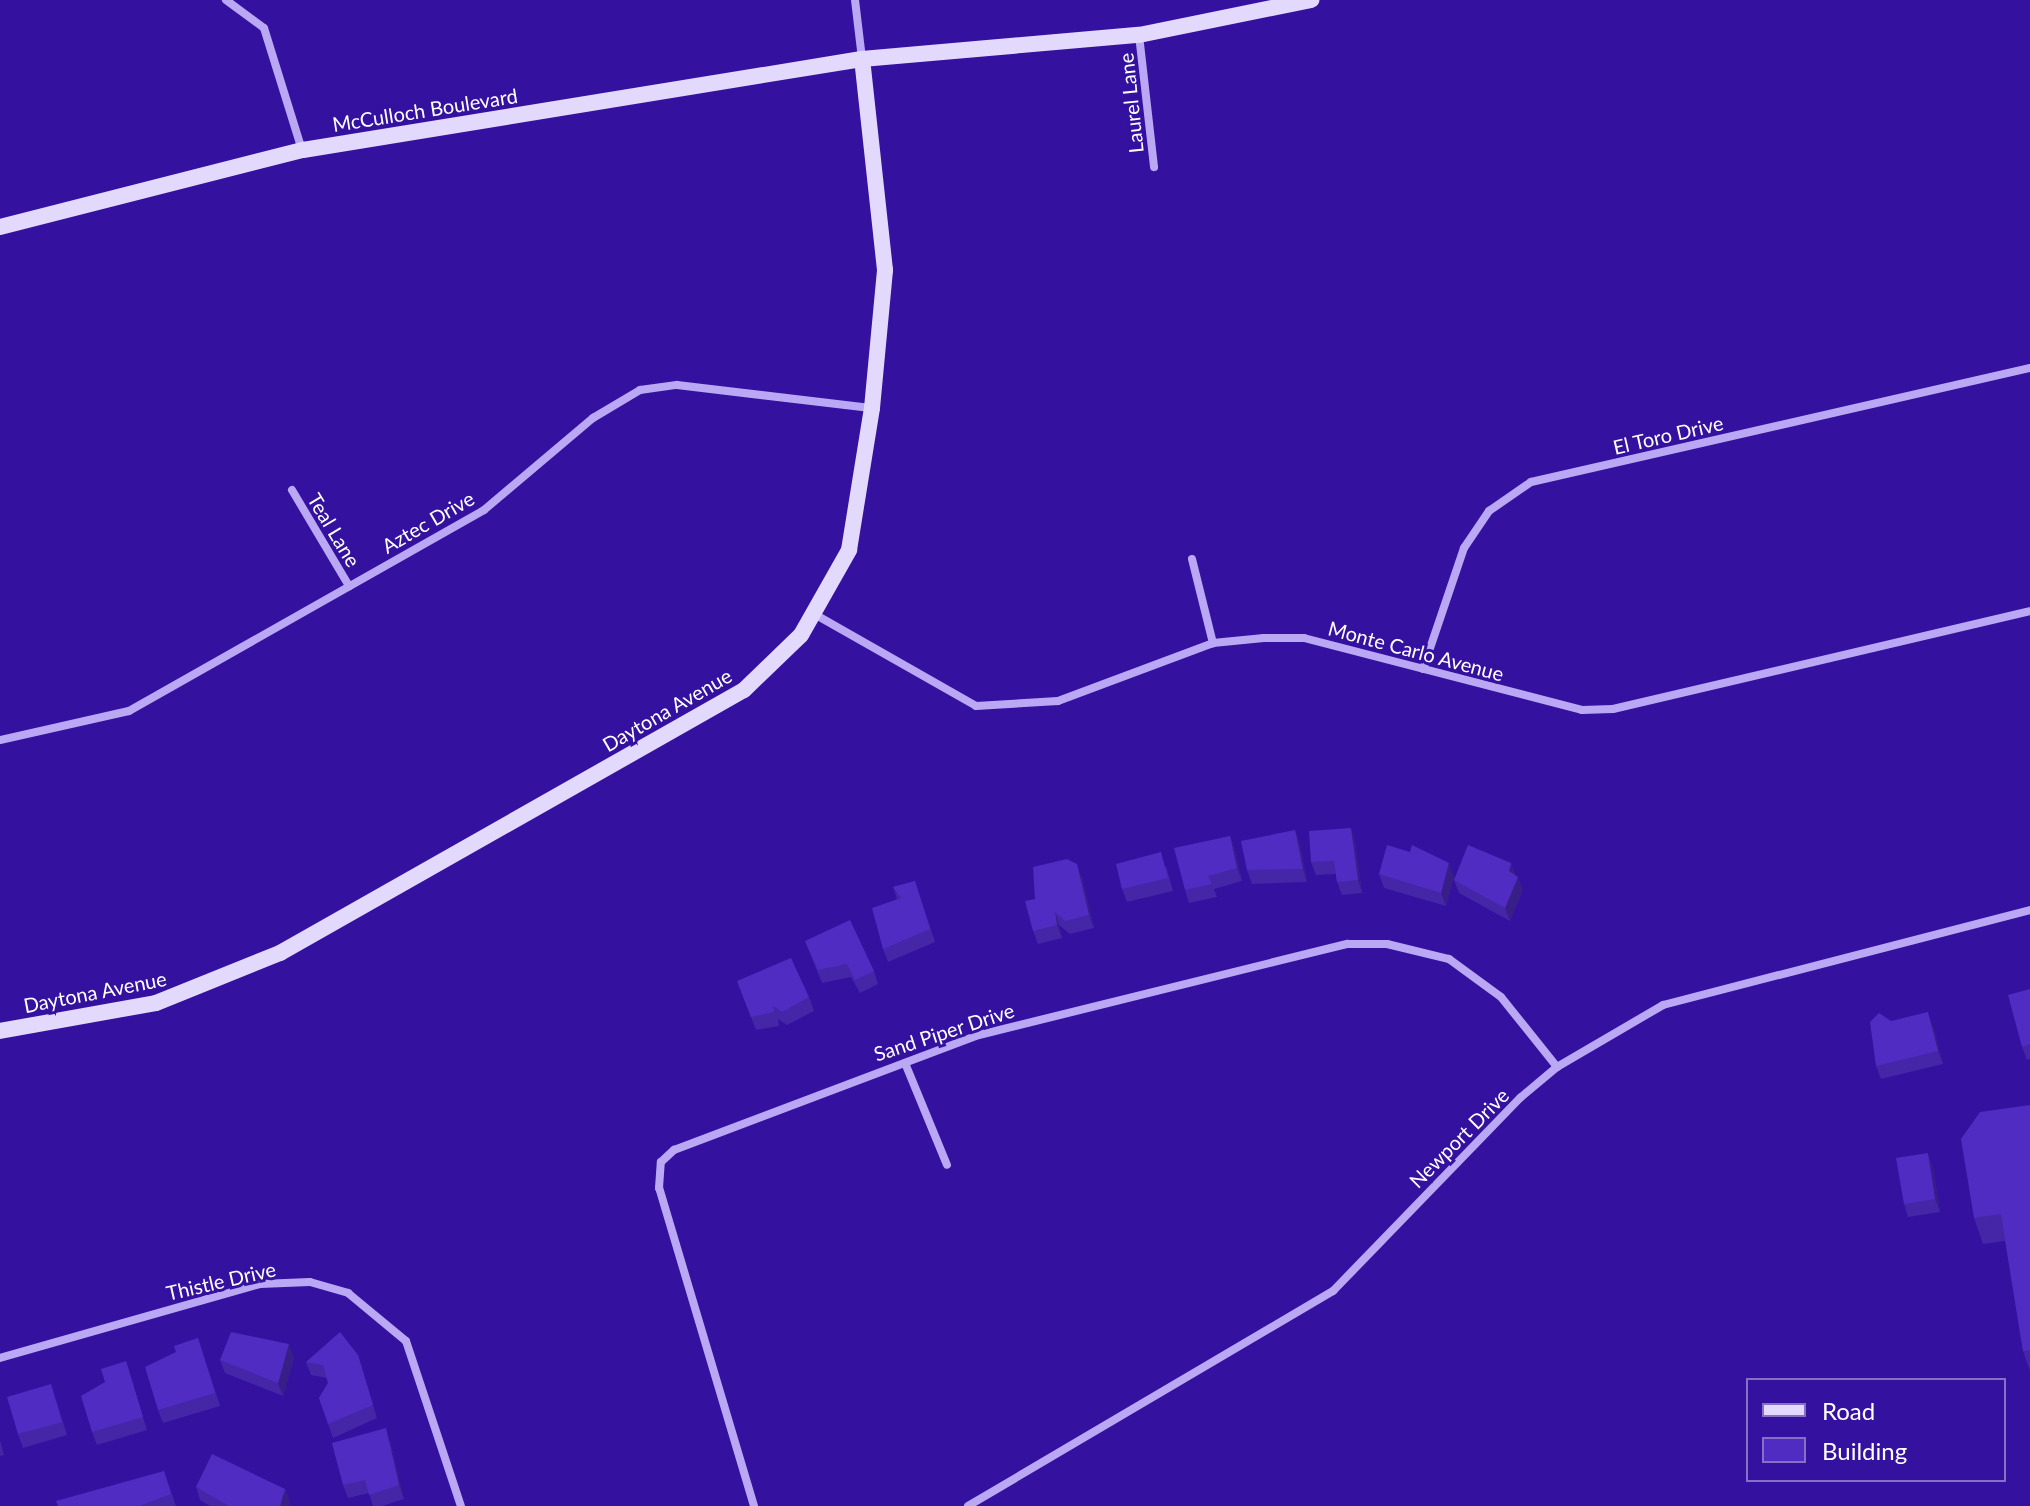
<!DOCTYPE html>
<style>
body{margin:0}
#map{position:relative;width:2030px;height:1506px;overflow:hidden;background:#34119f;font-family:Lato,sans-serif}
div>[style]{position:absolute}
.street>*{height:8px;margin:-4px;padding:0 4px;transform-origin:4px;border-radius:4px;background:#baa8f5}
.secondary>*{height:16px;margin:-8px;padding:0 8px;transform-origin:8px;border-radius:8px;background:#e2d9fd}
.wall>*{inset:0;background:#4526a7}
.shaded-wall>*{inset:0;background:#381f88}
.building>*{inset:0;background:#502cc2}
span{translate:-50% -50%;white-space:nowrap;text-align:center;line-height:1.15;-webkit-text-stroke:6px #34119f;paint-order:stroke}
.street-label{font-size:20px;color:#fff}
.legend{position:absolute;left:1746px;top:1378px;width:260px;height:104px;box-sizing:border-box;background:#34119f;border:2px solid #8570c5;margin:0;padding:10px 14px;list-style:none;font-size:24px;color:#fff}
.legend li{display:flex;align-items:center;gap:16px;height:40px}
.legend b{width:40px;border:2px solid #8570c5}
</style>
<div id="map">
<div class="street">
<i style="left:226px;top:0;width:47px;rotate:36.4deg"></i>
<i style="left:264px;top:28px;width:128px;rotate:72.7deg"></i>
<i style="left:855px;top:0;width:59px;rotate:83.2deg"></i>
<i style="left:1139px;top:35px;width:133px;rotate:83.5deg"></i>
<i style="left:292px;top:490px;width:112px;rotate:59.3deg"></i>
<i style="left:1192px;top:559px;width:87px;rotate:76deg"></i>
<i style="left:816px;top:615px;width:184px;rotate:29.6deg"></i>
<i style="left:976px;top:706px;width:82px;rotate:-3.5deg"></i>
<i style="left:1058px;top:701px;width:165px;rotate:-20.5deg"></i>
<i style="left:1213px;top:643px;width:51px;rotate:-5.6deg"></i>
<i style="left:1264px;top:638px;width:40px"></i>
<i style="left:1304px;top:638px;width:287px;rotate:14.5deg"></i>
<i style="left:1582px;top:710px;width:31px;rotate:-2deg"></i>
<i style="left:1613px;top:709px;width:428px;rotate:-13.2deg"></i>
<i style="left:1423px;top:669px;width:128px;rotate:-71.3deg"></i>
<i style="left:1464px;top:548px;width:45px;rotate:-56deg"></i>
<i style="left:1489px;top:511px;width:51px;rotate:-34.6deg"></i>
<i style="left:1531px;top:482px;width:512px;rotate:-12.87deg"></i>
<i style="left:0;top:740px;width:132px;rotate:-12.7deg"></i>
<i style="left:129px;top:711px;width:408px;rotate:-29.5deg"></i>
<i style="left:484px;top:510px;width:143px;rotate:-40.2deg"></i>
<i style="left:593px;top:418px;width:55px;rotate:-30.8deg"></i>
<i style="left:640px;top:390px;width:37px;rotate:-8deg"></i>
<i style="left:677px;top:385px;width:195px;rotate:6.8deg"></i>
<i style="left:905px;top:1063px;width:110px;rotate:67.6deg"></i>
<i style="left:0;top:1358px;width:270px;rotate:-15.9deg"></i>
<i style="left:260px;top:1284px;width:50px;rotate:-2.3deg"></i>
<i style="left:310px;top:1282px;width:40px;rotate:16deg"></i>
<i style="left:348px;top:1293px;width:75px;rotate:39.6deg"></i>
<i style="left:406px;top:1341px;width:174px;rotate:71.6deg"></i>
<i style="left:754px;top:1506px;width:332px;rotate:-106.6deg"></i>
<i style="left:659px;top:1188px;width:26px;rotate:-86deg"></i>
<i style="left:661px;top:1162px;width:18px;rotate:-43deg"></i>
<i style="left:674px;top:1150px;width:322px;rotate:-20.7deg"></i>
<i style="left:975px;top:1036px;width:384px;rotate:-13.9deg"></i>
<i style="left:1348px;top:944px;width:39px"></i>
<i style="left:1387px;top:944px;width:64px;rotate:13.6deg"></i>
<i style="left:1449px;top:959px;width:64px;rotate:36.2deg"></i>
<i style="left:1501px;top:997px;width:90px;rotate:51.3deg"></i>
<i style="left:968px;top:1506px;width:424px;rotate:-30.5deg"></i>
<i style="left:1333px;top:1291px;width:269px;rotate:-45.9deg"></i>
<i style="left:1520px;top:1098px;width:48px;rotate:-40deg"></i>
<i style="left:1557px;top:1067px;width:123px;rotate:-30.3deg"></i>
<i style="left:1663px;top:1005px;width:379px;rotate:-14.5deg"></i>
</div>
<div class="secondary">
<i style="left:0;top:227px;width:313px;rotate:-14.3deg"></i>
<i style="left:303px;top:150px;width:566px;rotate:-9.25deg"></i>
<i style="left:862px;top:59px;width:278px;rotate:-5deg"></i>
<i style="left:1139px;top:35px;width:176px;rotate:-11.5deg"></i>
<i style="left:0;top:1031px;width:158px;rotate:-10.2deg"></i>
<i style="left:156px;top:1003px;width:134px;rotate:-22deg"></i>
<i style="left:280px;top:953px;width:533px;rotate:-29.55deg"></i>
<i style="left:744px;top:690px;width:79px;rotate:-44deg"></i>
<i style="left:801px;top:635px;width:98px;rotate:-60.5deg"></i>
<i style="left:849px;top:550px;width:144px;rotate:-80.8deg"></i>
<i style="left:872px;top:408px;width:139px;rotate:-84.6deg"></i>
<i style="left:885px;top:270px;width:212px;rotate:-96.2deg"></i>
</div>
<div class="wall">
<i style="clip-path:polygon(1295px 830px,1300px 844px,1307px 882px,1252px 884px,1247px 870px)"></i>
<i style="clip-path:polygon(1230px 836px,1235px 850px,1242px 881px,1214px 889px,1217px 897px,1189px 903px,1185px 890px)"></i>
<i style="clip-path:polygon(1355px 841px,1362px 893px,1342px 895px,1337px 882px,1336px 874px,1316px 875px,1311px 862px)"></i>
<i style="clip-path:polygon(1511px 863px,1515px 875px,1523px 890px,1510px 921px,1459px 893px,1454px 880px)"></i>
<i style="clip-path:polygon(1166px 866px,1173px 891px,1127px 902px,1122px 889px)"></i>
<i style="clip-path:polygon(1379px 874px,1454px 877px,1446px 906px,1384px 888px)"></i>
<i style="clip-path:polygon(1082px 877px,1094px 928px,1070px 934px,1059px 925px,1062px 938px,1038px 944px,1033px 931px,1035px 899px)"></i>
<i style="clip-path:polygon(915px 881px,935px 942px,888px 962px,883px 949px,897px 899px,893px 887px)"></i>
<i style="clip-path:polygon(805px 941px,874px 971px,878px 984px,860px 993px,851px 977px,822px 983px)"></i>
<i style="clip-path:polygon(737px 981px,809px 997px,814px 1011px,787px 1025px,778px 1019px,779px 1026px,756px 1030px)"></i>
<i style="clip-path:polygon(2030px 989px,2030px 1059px,2027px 1060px,2022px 1047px)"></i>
<i style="clip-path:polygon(1933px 1026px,1943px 1064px,1881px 1079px,1876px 1066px)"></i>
<i style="clip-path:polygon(2030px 1105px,2030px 1371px,2023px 1351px,2005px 1241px,1983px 1244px,1974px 1218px)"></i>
<i style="clip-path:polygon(1933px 1167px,1940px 1212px,1908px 1217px,1904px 1204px)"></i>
<i style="clip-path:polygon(198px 1338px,220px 1406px,163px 1423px,158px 1410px,176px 1352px)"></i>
<i style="clip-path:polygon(358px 1355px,377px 1418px,333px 1438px,319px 1398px,328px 1383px,327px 1378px,311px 1375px,306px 1362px)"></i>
<i style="clip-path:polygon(294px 1358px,283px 1396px,225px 1373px,220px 1360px)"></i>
<i style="clip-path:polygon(126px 1361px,147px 1430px,97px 1445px,92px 1432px,105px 1382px)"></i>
<i style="clip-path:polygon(51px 1384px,67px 1435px,23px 1448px,18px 1434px)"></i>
<i style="clip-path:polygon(0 1440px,4px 1455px,0 1456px)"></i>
<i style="clip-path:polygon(390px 1441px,404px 1499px,382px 1506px,373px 1506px,369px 1493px,348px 1498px,343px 1485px)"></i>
<i style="clip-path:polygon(164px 1471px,176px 1506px,58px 1506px)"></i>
<i style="clip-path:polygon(196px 1487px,285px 1489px,290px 1502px,289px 1506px,210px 1506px,200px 1500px)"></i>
</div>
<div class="shaded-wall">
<i style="clip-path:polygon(1351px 828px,1355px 841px,1362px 893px,1358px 880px)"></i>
<i style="clip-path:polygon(1295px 830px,1300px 844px,1307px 882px,1303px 869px)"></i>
<i style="clip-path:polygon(1230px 836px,1235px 850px,1242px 881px,1237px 868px)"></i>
<i style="clip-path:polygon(1449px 863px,1454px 877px,1446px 906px,1441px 893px)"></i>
<i style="clip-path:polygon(1511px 863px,1516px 876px,1509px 871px)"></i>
<i style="clip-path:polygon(1077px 864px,1082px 877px,1094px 928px,1089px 915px)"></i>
<i style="clip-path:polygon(1518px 877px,1523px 890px,1510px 921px,1505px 908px)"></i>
<i style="clip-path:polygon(1055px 912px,1059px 925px,1062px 938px,1057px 925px)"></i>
<i style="clip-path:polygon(1928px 1012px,1933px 1026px,1943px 1064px,1938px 1051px)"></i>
<i style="clip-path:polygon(1928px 1153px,1933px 1167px,1940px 1212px,1935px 1199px)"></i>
<i style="clip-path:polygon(289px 1344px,294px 1358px,283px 1396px,278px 1383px)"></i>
<i style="clip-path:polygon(386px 1428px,390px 1441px,404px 1499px,399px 1485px)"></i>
<i style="clip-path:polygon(285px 1489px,290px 1502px,289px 1506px,280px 1506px)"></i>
</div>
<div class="building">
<i style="clip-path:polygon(1351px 828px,1358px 880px,1337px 882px,1334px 861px,1311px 862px,1309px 831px)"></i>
<i style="clip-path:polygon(1295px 830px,1303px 869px,1247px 870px,1241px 841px)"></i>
<i style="clip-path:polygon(1230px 836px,1237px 868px,1208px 876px,1212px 884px,1185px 890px,1174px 848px)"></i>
<i style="clip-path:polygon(1387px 845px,1410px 852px,1412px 845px,1449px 863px,1441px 893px,1379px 874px)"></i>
<i style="clip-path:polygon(1468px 845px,1511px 863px,1509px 871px,1518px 877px,1505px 908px,1454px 880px)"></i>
<i style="clip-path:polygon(1161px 852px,1168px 878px,1122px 889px,1116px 864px)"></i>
<i style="clip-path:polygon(1067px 859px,1077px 864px,1089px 915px,1065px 921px,1055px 912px,1057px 925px,1033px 931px,1025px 901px,1035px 899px,1033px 867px)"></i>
<i style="clip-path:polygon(915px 881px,930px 929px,883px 949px,872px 908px,901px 898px,893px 887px)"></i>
<i style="clip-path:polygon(850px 920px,874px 971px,855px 980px,847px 964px,818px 970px,805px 941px)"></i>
<i style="clip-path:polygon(791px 958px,809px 997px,782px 1012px,773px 1006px,774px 1012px,751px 1017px,737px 981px)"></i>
<i style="clip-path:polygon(2030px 989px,2030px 1044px,2022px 1047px,2008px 995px)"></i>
<i style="clip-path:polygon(1928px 1012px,1938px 1051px,1876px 1066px,1870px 1022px,1879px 1013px,1891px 1021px)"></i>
<i style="clip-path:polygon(2030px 1105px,2030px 1350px,2023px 1351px,2001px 1214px,1974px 1218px,1961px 1139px,1980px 1112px)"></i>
<i style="clip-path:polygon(1928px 1153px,1935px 1199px,1904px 1204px,1896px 1158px)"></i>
<i style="clip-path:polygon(231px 1332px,289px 1344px,278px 1383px,220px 1360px)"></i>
<i style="clip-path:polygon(340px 1332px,358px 1355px,373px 1405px,328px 1424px,319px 1398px,328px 1383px,323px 1365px,306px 1362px)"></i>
<i style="clip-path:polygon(198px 1338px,215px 1393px,158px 1410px,145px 1367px,176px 1352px,174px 1346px)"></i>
<i style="clip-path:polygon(126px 1361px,143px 1417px,92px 1432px,81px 1396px,105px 1382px,101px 1369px)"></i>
<i style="clip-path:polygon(51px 1384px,62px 1422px,18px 1434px,7px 1397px)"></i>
<i style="clip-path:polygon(386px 1428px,399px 1485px,369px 1495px,365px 1480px,343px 1485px,332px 1443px)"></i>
<i style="clip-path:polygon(212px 1454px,285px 1489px,280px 1506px,229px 1506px,196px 1487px)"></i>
<i style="clip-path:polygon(164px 1471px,171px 1494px,139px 1506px,58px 1506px,56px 1501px)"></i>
</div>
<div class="street-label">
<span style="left:1131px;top:103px;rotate:-96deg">Laurel Lane</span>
<span style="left:425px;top:110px;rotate:-9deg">McCulloch Boulevard</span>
<span style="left:1668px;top:435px;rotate:-13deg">El Toro Drive</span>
<span style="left:428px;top:522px;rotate:-30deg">Aztec Drive</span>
<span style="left:334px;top:530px;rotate:59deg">Teal Lane</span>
<span style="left:1416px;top:651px;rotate:15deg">Monte Carlo Avenue</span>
<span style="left:667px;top:710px;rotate:-30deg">Daytona Avenue</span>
<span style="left:95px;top:992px;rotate:-11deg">Daytona Avenue</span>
<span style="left:944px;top:1032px;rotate:-18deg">Sand Piper Drive</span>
<span style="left:1459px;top:1138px;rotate:-45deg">Newport Drive</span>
<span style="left:221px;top:1281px;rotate:-13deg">Thistle Drive</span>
</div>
<ul class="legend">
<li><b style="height:10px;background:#e2d9fd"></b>Road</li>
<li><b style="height:22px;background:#502cc2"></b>Building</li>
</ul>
</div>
